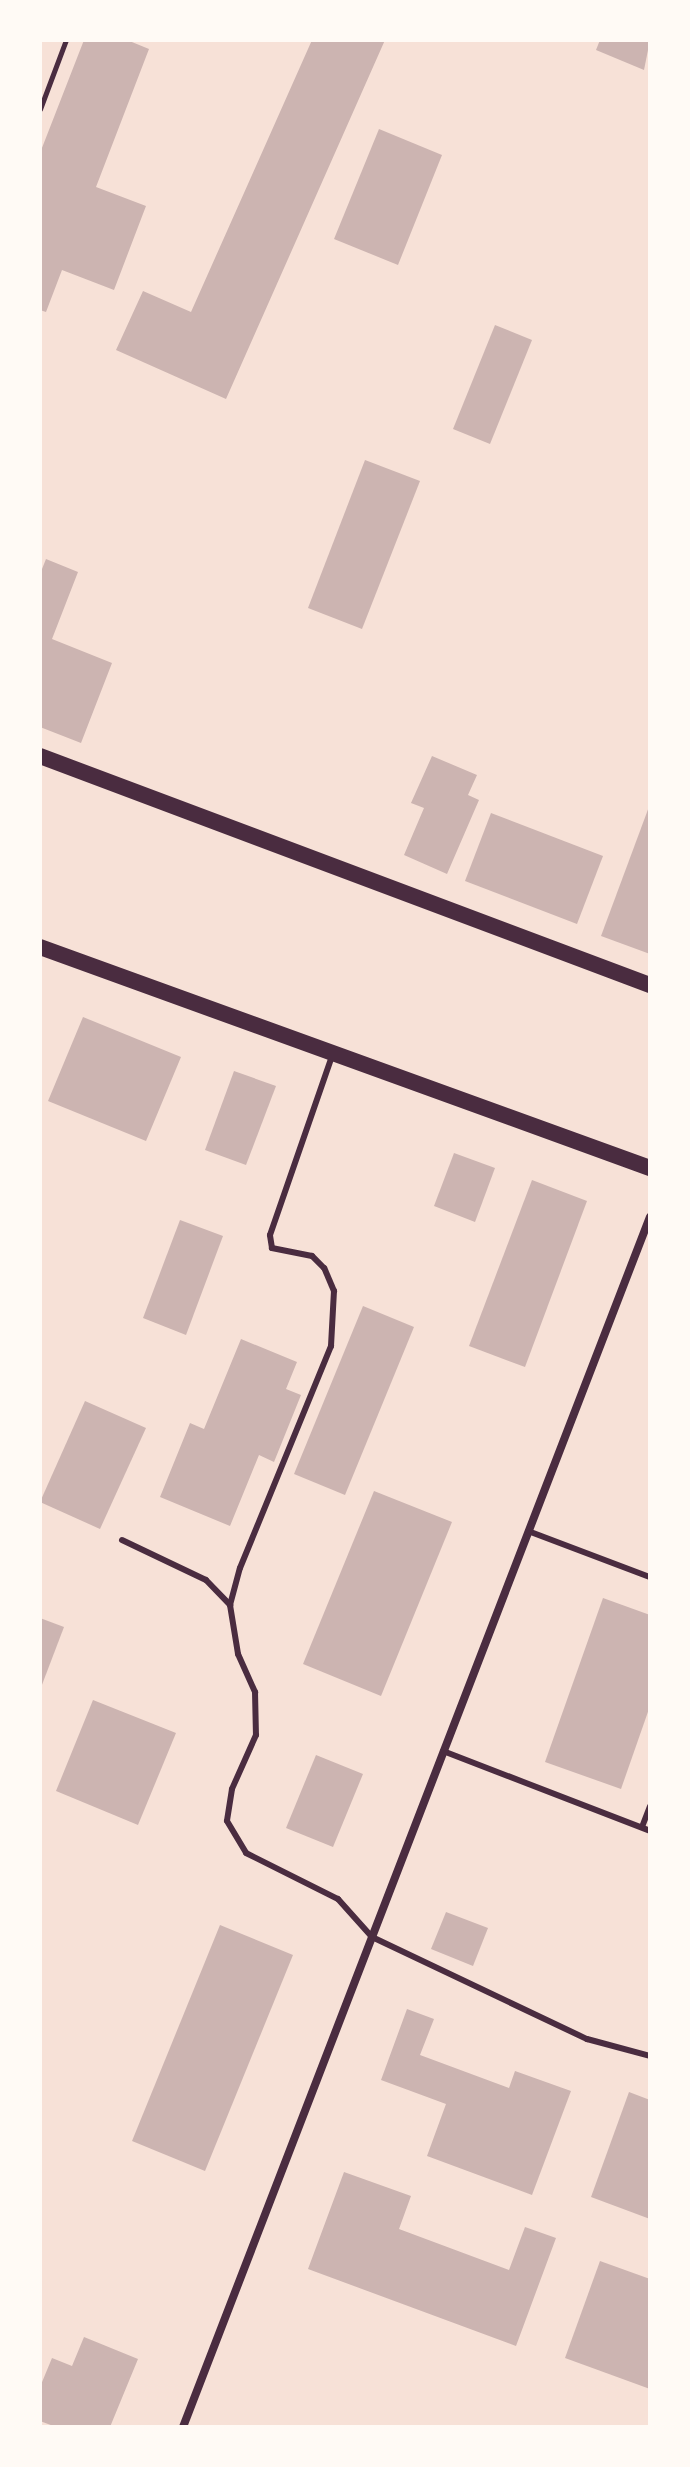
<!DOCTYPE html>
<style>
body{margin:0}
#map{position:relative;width:690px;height:2467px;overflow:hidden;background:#f7e1d7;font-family:"Exo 2",sans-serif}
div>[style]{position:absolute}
.building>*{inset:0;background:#ccb4b1}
.path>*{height:5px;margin:-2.5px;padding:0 2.5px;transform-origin:2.5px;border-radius:2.5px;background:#4a2c40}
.service>*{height:6px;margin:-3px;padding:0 3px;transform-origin:3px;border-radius:3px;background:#4a2c40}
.minor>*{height:8px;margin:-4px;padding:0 4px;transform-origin:4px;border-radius:4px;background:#4a2c40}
.secondary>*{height:16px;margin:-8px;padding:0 8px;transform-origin:8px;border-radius:8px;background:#4a2c40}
span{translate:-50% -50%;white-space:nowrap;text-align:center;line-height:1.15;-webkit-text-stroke:7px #fffaf5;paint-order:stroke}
.frame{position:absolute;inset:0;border:42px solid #fffaf5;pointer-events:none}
</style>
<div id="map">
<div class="building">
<i style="clip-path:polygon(84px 40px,127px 40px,149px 49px,96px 187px,146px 206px,114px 290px,62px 270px,46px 312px,40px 310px,40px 153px)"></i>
<i style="clip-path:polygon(312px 40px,385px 40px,226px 399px,116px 350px,143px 291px,191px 312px)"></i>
<i style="clip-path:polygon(600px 40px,650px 40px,644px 70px,596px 50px)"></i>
<i style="clip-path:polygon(379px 129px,442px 155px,398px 265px,334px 239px)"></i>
<i style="clip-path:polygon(495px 325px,532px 340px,490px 444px,453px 429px)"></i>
<i style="clip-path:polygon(365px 460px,420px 481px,362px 629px,308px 608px)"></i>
<i style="clip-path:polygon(46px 559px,78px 572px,52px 639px,112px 663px,81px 743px,40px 727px,40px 574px)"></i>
<i style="clip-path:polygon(432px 756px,477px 775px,468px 795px,479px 800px,447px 874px,404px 855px,424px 808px,411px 803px)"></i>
<i style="clip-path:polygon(650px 804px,650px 954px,601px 936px)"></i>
<i style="clip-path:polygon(491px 813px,603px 856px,577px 924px,465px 881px)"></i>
<i style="clip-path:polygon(83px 1017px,181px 1057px,146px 1141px,48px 1101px)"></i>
<i style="clip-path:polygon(234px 1071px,276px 1086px,246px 1165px,205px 1150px)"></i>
<i style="clip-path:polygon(454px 1153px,495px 1168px,475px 1222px,434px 1206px)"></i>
<i style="clip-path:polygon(532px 1180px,587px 1201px,525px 1367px,469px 1346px)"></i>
<i style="clip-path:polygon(180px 1220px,223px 1236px,186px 1335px,143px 1318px)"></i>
<i style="clip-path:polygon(363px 1306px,414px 1327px,345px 1495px,294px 1474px)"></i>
<i style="clip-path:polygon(241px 1339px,297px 1362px,286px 1389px,301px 1395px,274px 1462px,259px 1455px,230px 1526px,160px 1497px,190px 1423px,204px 1429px)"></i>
<i style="clip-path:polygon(85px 1401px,146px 1428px,100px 1529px,40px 1502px)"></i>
<i style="clip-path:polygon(374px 1491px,452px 1522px,381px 1696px,303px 1664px)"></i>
<i style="clip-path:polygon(603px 1598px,650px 1615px,650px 1706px,621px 1789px,545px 1762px)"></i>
<i style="clip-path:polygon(40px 1618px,64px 1627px,40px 1690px)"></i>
<i style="clip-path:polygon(93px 1700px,176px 1733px,138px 1825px,56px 1791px)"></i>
<i style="clip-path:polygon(316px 1755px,363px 1774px,333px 1847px,286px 1828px)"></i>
<i style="clip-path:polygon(446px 1912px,488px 1928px,473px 1966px,431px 1949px)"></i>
<i style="clip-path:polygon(220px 1925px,293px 1955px,205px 2171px,132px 2141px)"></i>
<i style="clip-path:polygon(407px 2009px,434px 2019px,420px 2055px,509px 2088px,515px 2071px,571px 2091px,532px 2195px,427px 2156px,446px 2104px,381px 2080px)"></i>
<i style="clip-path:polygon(629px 2092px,650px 2100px,650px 2219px,591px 2197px)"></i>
<i style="clip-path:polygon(344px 2172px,411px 2196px,399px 2229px,509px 2270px,525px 2227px,556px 2238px,516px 2346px,308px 2269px)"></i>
<i style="clip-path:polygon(600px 2261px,650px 2279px,650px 2389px,565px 2358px)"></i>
<i style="clip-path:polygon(84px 2337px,138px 2359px,110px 2427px,56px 2427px,40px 2421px,40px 2387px,52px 2358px,72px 2366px)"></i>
</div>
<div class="path">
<i style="left:40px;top:109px;width:74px;rotate:-69.4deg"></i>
</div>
<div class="service">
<i style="left:528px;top:1531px;width:130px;rotate:20.7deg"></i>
<i style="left:122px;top:1540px;width:93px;rotate:25.5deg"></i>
<i style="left:206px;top:1580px;width:35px;rotate:46deg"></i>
<i style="left:230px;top:1605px;width:50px;rotate:80.7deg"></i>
<i style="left:238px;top:1654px;width:42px;rotate:65.9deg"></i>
<i style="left:255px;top:1692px;width:43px;rotate:88.7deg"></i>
<i style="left:256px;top:1735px;width:59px;rotate:114deg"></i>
<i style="left:232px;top:1789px;width:32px;rotate:99deg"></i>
<i style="left:227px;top:1821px;width:37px;rotate:59deg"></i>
<i style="left:246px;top:1853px;width:103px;rotate:26.6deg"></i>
<i style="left:338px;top:1899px;width:51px;rotate:48.2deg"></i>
<i style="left:372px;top:1937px;width:238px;rotate:25.4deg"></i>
<i style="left:587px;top:2039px;width:65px;rotate:15.1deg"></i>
<i style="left:230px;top:1605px;width:38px;rotate:-75deg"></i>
<i style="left:240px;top:1568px;width:240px;rotate:-67.7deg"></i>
<i style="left:331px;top:1346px;width:55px;rotate:-86.9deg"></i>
<i style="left:334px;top:1291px;width:25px;rotate:-113deg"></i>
<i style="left:324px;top:1268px;width:17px;rotate:-135deg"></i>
<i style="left:312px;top:1256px;width:41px;rotate:-168.7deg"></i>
<i style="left:272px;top:1248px;width:13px;rotate:-99deg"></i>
<i style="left:270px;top:1235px;width:189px;rotate:-70.9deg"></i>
<i style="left:443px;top:1751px;width:222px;rotate:21.1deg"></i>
<i style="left:642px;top:1827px;width:22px;rotate:-69deg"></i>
</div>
<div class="minor">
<i style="left:183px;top:2427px;width:1297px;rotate:-68.9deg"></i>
</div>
<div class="secondary">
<i style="left:40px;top:756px;width:652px;rotate:20.58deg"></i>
<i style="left:40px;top:947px;width:649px;rotate:19.92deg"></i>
</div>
<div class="frame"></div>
</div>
